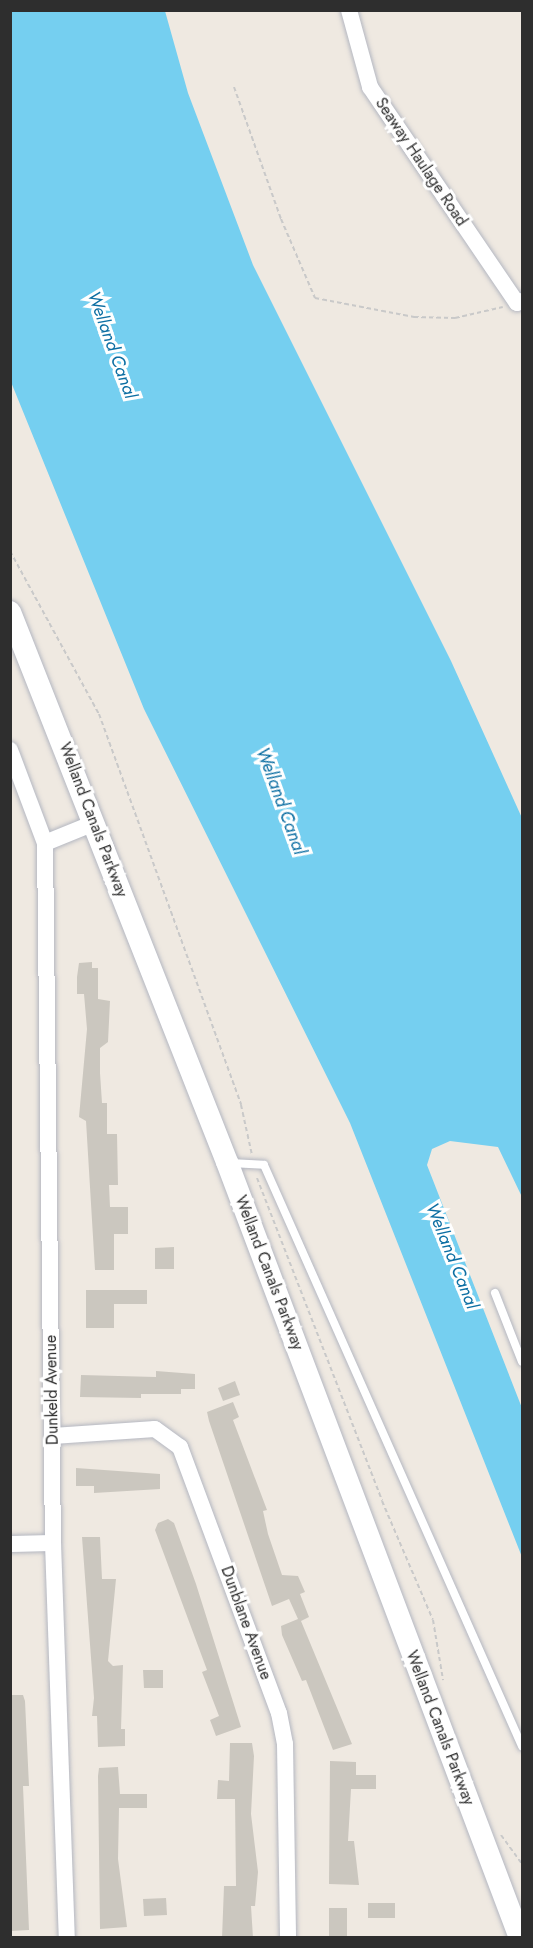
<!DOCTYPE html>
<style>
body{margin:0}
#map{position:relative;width:533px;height:1948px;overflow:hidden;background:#efe9e1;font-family:Jost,sans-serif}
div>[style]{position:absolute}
.water>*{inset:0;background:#75cff0}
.building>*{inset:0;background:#cbc7bf}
.path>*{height:2px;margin-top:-1px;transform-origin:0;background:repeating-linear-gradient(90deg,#c9c9c9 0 4.5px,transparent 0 7.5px)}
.roads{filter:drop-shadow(0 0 2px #b4b7c1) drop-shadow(0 0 2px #b4b7c1)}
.lane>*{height:8px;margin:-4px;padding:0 4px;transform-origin:4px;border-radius:4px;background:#fff}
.street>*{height:16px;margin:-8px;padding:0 8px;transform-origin:8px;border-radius:8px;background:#fff}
.secondary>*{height:22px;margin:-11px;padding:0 11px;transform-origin:11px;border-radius:11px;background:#fff}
span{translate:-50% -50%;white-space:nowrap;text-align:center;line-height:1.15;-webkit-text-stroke:6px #fff;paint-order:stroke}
.street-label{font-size:16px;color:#2e2e2e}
.water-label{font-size:18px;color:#0d6fa3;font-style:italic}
.frame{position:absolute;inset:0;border:12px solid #2e2e2e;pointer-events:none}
</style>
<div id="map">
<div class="water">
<i style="clip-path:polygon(10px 11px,165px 11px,188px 93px,253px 265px,451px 661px,522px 818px,522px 1197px,498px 1147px,450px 1141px,432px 1149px,427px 1165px,522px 1408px,522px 1557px,350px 1123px,144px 709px,11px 382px)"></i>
</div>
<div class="building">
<i style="clip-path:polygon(92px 962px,92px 968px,98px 968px,98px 999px,110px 1001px,108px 1042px,100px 1048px,100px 1073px,102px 1103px,107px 1103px,107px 1134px,117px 1134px,118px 1185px,109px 1185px,110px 1207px,128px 1207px,128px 1234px,114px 1234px,114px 1270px,95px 1270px,86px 1121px,79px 1117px,87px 1029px,84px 994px,77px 994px,77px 977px,79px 963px)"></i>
<i style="clip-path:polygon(174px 1247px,174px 1269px,155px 1269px,155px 1248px)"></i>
<i style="clip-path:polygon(86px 1290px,147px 1290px,147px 1304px,114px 1304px,114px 1328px,86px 1328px)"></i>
<i style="clip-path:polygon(156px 1371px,195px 1374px,195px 1389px,181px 1389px,181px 1394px,141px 1394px,141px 1398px,80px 1397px,81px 1375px,156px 1377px)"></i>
<i style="clip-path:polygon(235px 1381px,240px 1395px,223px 1401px,218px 1388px)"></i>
<i style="clip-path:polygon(233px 1402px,239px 1417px,233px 1420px,267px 1510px,263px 1511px,268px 1534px,282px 1575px,298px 1576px,305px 1592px,300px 1594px,309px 1617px,301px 1621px,352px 1744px,333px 1750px,306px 1680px,302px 1681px,282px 1635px,281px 1626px,298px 1619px,289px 1599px,272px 1606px,209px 1421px,207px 1412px)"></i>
<i style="clip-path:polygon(76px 1468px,160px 1474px,160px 1489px,94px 1493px,94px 1486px,76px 1486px)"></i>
<i style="clip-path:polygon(168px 1519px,174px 1523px,196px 1584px,241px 1727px,216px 1736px,210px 1720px,219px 1716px,202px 1672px,207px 1670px,155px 1530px,158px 1523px)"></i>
<i style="clip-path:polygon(82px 1537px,100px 1537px,102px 1579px,116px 1579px,108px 1661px,113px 1666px,123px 1665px,121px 1729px,125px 1729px,125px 1746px,98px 1747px,97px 1716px,92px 1716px,94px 1698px)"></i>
<i style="clip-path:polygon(143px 1670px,163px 1670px,163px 1688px,144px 1688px)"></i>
<i style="clip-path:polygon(10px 1695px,23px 1695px,25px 1701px,29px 1786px,23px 1786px,29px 1930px,11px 1931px)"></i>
<i style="clip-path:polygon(230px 1743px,252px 1743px,254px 1756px,251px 1814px,258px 1872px,255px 1906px,251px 1906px,253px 1938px,222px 1938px,224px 1886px,236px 1886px,235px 1799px,217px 1799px,218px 1780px,229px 1781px)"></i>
<i style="clip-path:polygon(330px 1761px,356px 1762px,356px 1775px,376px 1775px,376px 1789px,351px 1789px,348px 1841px,354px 1841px,359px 1885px,329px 1884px)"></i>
<i style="clip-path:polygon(118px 1767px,120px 1794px,147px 1794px,147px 1808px,119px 1808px,118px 1859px,127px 1927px,100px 1929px,98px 1776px,99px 1768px)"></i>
<i style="clip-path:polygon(166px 1898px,167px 1915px,144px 1916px,143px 1899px)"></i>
<i style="clip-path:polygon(368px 1903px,395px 1903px,395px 1918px,368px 1918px)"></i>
<i style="clip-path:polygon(329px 1908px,347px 1908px,347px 1936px,329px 1936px)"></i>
</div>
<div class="path">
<i style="left:234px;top:87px;width:140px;rotate:70.4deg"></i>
<i style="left:281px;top:219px;width:86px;rotate:66.7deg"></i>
<i style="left:315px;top:298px;width:101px;rotate:10.9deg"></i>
<i style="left:414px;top:317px;width:41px;rotate:1.4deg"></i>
<i style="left:455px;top:318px;width:49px;rotate:-12.9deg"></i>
<i style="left:10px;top:551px;width:186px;rotate:61.4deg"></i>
<i style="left:99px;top:714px;width:416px;rotate:70deg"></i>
<i style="left:241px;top:1105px;width:51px;rotate:77.6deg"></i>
<i style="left:257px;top:1178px;width:346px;rotate:68.8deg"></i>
<i style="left:382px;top:1501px;width:129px;rotate:66.8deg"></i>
<i style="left:433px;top:1620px;width:61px;rotate:80.5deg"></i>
<i style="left:501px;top:1835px;width:36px;rotate:54deg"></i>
</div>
<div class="roads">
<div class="lane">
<i style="left:230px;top:1163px;width:34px;rotate:3deg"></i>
<i style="left:264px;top:1165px;width:636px;rotate:66.06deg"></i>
<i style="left:495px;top:1293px;width:74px;rotate:68.6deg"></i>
</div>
<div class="street">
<i style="left:349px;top:10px;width:80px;rotate:74.7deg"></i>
<i style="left:370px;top:87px;width:261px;rotate:55.8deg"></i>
<i style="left:517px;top:303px;width:5px;rotate:-22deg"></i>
<i style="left:10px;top:750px;width:99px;rotate:69.4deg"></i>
<i style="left:45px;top:843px;width:700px;rotate:89.35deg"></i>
<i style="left:53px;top:1543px;width:395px;rotate:88deg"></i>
<i style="left:45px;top:843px;width:53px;rotate:-22.2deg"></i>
<i style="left:53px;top:1436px;width:102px;rotate:-3.9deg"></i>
<i style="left:155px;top:1429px;width:31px;rotate:36deg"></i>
<i style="left:180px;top:1447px;width:284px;rotate:69.6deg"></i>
<i style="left:279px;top:1713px;width:32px;rotate:79deg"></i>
<i style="left:285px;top:1744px;width:194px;rotate:89.1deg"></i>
<i style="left:10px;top:1544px;width:43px;rotate:-1.3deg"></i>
</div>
<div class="secondary">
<i style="left:10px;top:612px;width:591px;rotate:68.47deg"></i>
<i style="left:227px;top:1162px;width:829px;rotate:69.31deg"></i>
</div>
</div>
<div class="street-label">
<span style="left:421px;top:162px;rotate:56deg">Seaway Haulage Road</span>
<span style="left:93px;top:820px;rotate:69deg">Welland Canals Parkway</span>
<span style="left:269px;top:1273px;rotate:69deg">Welland Canals Parkway</span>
<span style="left:52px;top:1390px;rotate:-91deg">Dunkeld Avenue</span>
<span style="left:246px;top:1623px;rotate:70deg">Dunblane Avenue</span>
<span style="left:440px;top:1728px;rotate:69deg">Welland Canals Parkway</span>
</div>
<div class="water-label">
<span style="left:112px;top:345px;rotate:70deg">Welland Canal</span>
<span style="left:281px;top:801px;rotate:70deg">Welland Canal</span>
<span style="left:452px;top:1256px;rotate:68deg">Welland Canal</span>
</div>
<div class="frame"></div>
</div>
